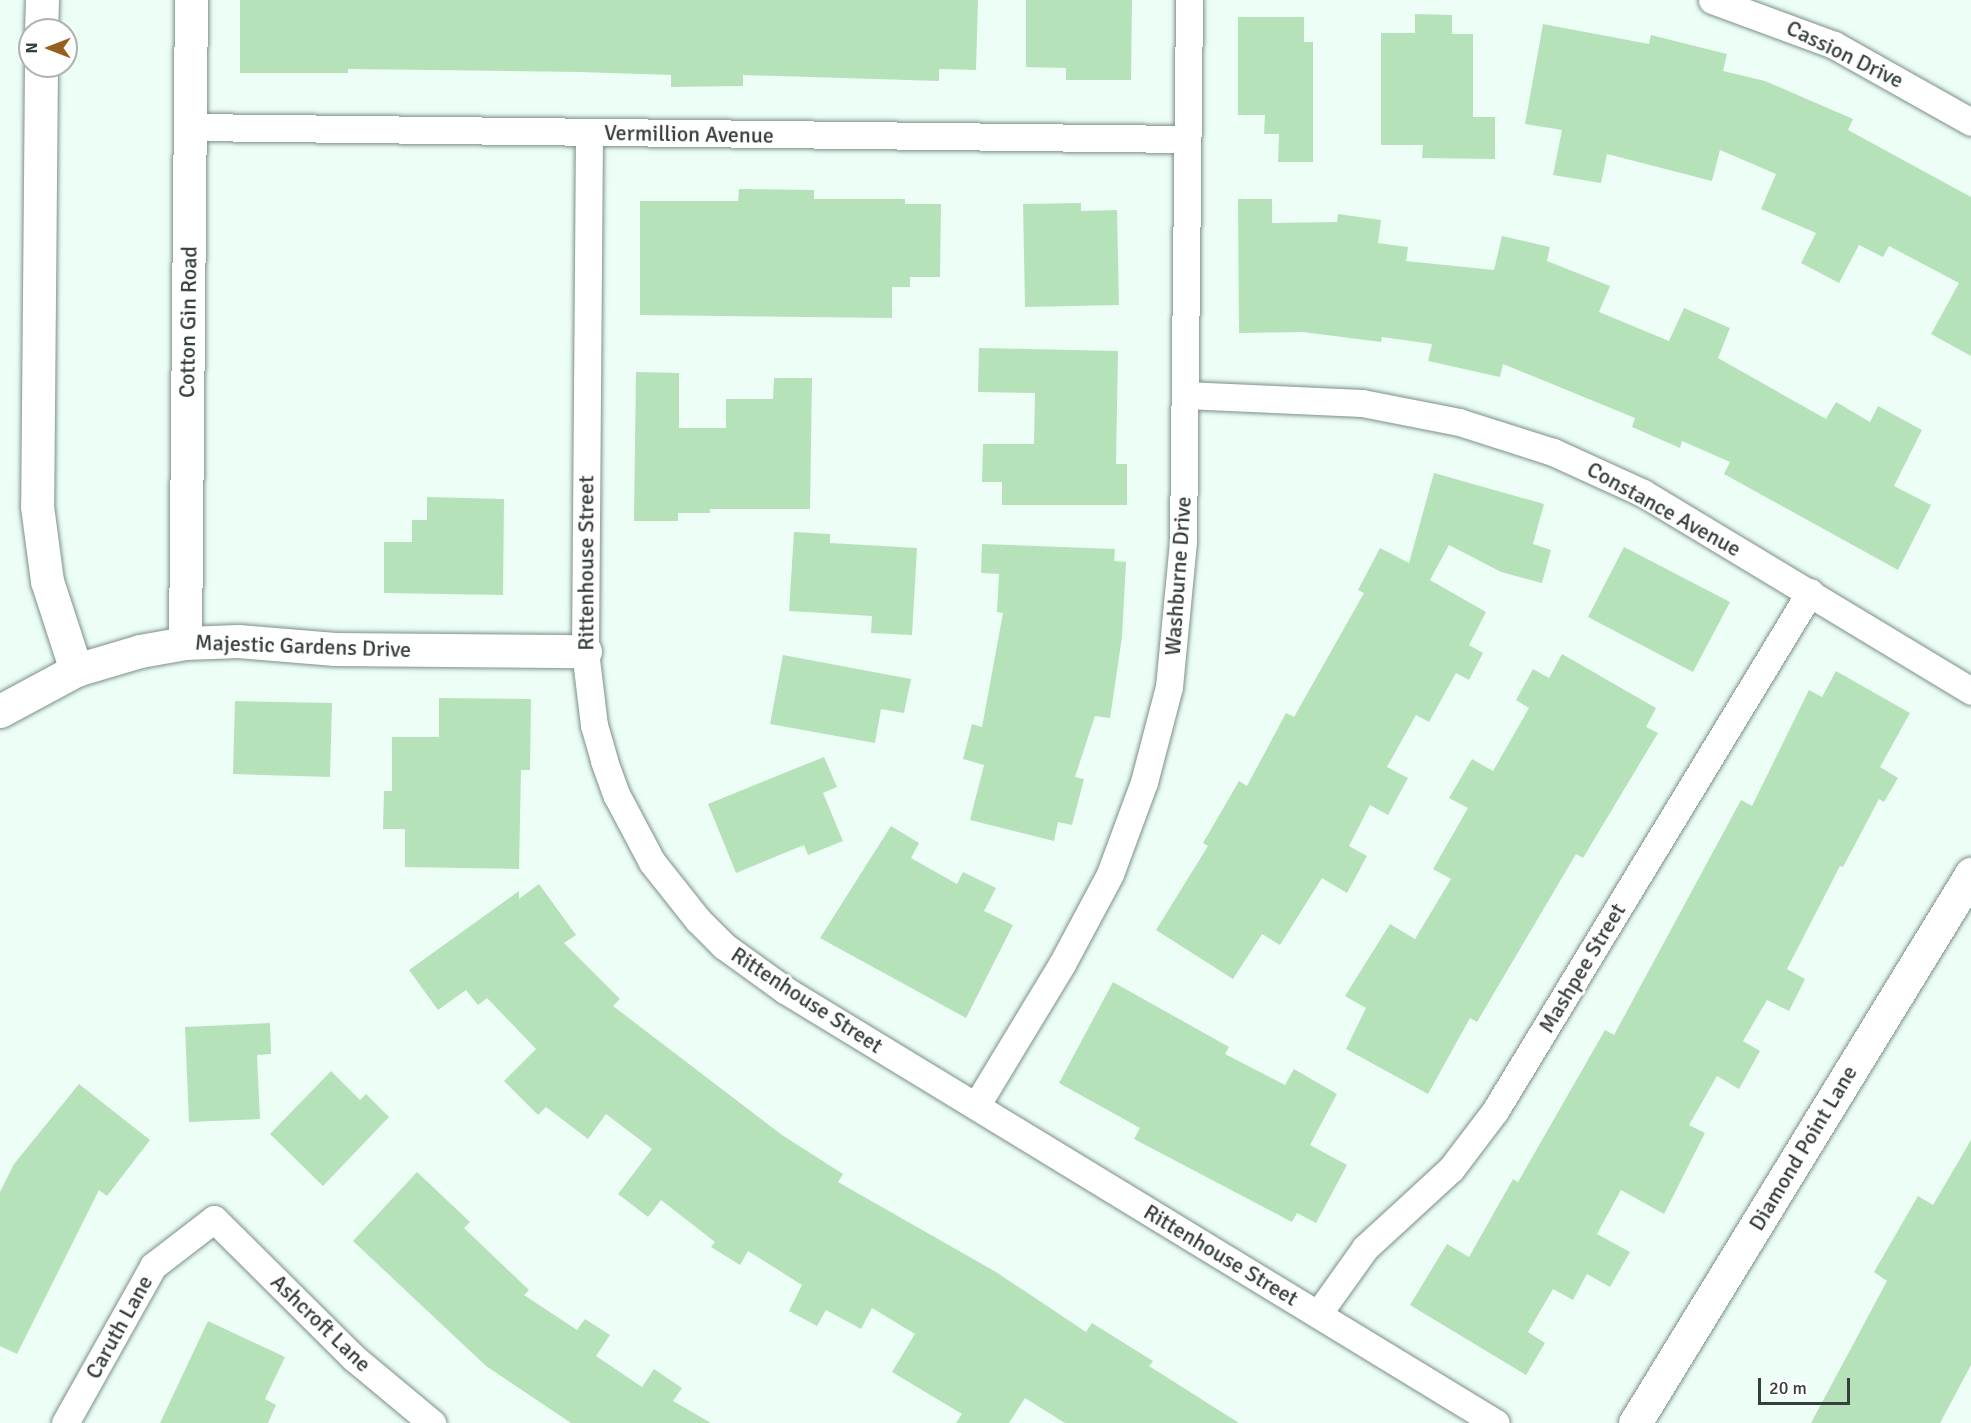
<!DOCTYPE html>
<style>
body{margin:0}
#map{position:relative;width:1971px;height:1423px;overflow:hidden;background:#ecfef6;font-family:Signika,sans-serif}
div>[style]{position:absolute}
.building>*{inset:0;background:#b6e2b9}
.roads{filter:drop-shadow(0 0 2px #7b9087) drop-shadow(0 0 2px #7b9087)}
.street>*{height:27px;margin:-13.5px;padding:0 13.5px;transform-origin:13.5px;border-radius:13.5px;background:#fff}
.secondary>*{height:33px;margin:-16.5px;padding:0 16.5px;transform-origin:16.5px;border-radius:16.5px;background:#fff}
span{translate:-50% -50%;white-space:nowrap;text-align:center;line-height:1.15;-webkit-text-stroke:6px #fff;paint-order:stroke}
.street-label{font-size:22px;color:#363f3b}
.north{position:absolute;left:18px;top:18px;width:60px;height:60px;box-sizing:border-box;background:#fff;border:2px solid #afb2b1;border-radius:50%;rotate:270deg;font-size:16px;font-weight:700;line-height:24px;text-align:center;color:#363f3b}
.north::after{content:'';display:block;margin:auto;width:21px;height:27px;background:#995f1d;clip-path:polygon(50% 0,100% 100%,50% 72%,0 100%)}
.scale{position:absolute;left:1758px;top:1378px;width:92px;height:27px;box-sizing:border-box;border:3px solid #363f3b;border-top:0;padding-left:8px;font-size:18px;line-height:21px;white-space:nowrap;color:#363f3b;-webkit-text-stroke:4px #fff;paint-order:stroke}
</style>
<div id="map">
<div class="building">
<i style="clip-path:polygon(240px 0,978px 0,976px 70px,939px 69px,939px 81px,743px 75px,743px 86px,671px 87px,671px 75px,579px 72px,348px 69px,348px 73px,240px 73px)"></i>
<i style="clip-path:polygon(1026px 0,1132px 0,1131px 80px,1066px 80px,1066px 68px,1026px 67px)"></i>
<i style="clip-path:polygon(1415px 14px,1452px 15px,1452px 34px,1473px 34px,1473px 117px,1495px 117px,1495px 159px,1422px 158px,1423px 145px,1381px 145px,1381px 33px,1415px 33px)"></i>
<i style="clip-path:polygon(1238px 17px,1304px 17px,1304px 42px,1313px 42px,1313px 162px,1278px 162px,1279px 134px,1264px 134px,1265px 115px,1238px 115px)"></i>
<i style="clip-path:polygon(1543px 24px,1649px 44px,1651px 35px,1727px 54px,1723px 71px,1765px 81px,1853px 119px,1848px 130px,1971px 197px,1971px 356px,1931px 334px,1959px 283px,1889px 246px,1883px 257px,1859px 245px,1839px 283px,1801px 263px,1816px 233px,1761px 209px,1776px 174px,1720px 150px,1712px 181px,1607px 154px,1601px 183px,1553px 175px,1562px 130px,1525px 124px)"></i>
<i style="clip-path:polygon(739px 189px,814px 190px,814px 199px,905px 199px,905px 204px,941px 204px,940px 277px,910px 277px,910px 287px,892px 287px,892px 318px,640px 315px,640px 201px,738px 201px)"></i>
<i style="clip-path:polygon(1238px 199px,1272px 199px,1272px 223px,1337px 222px,1338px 214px,1381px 220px,1378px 243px,1408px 247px,1406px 261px,1494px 270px,1502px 236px,1550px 247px,1547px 261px,1610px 286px,1599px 312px,1669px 341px,1684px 308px,1730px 328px,1718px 358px,1826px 419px,1836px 402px,1870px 422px,1878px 406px,1922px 430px,1894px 486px,1931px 505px,1898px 570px,1724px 474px,1730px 462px,1682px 441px,1680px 448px,1632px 427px,1635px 418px,1503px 364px,1500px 377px,1428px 361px,1432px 344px,1382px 337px,1381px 342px,1303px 332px,1239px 333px)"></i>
<i style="clip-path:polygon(1081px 203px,1081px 211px,1117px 210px,1119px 305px,1025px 307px,1023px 204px)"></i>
<i style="clip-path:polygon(979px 348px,1118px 351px,1116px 464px,1127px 464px,1127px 505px,1002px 505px,1002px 482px,982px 482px,983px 444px,1034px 444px,1035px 393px,978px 392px)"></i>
<i style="clip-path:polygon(636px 372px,679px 373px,679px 428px,726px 428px,726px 399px,773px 399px,774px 378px,812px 378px,810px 509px,710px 509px,710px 513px,678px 513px,678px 521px,634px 521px)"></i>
<i style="clip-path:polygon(1434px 473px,1544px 504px,1533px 544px,1551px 550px,1542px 583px,1501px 572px,1449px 545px,1430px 580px,1486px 612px,1469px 645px,1483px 653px,1469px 680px,1456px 673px,1429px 722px,1416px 715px,1387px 767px,1408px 778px,1388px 815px,1370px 805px,1349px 846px,1367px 856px,1347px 893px,1322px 878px,1280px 945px,1262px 934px,1233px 979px,1156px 930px,1208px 846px,1203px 843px,1239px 781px,1247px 786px,1286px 713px,1294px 717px,1364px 593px,1358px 590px,1380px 548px,1409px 563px)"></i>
<i style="clip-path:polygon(427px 497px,504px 499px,503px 595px,384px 593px,384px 542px,412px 542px,412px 520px,427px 520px)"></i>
<i style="clip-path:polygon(794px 532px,830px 534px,830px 543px,917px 548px,912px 635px,871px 633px,872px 616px,789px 611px)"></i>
<i style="clip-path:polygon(982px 544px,1115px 549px,1114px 561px,1126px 562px,1122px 637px,1110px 718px,1095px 716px,1075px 777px,1084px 779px,1072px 825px,1058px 822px,1054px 841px,970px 820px,984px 765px,963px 759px,972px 724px,982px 727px,1003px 613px,997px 612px,999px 574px,981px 573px)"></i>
<i style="clip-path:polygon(1624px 547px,1730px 602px,1693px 672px,1588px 617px)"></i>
<i style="clip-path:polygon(1562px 654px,1656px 708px,1646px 727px,1658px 733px,1583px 858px,1576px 854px,1477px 1022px,1470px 1018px,1428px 1094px,1346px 1049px,1366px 1008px,1345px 996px,1390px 924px,1415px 939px,1451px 879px,1433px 869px,1468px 808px,1449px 798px,1472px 759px,1493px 771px,1529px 708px,1516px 700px,1533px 669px,1549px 678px)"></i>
<i style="clip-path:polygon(783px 655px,911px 679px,904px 713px,881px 709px,875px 743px,770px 724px)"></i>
<i style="clip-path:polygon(1836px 671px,1910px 713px,1880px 767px,1898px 778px,1884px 802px,1879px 799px,1843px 867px,1840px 866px,1787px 969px,1805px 979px,1789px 1011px,1767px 1000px,1743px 1041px,1760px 1051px,1739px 1089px,1717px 1076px,1689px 1125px,1705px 1133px,1664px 1214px,1621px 1190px,1597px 1234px,1630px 1252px,1610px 1287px,1587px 1274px,1573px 1300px,1553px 1289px,1528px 1332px,1545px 1343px,1526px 1375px,1410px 1305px,1447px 1244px,1469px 1257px,1513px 1179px,1518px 1182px,1605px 1030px,1614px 1035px,1741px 800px,1752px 806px,1809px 690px,1822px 697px)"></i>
<i style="clip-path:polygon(439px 698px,531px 699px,530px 770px,521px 770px,519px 869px,405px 867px,405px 829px,383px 829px,384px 791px,392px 791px,392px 737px,439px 737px)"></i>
<i style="clip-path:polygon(235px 701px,332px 703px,330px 777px,233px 774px)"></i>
<i style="clip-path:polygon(824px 757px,837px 787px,823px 793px,843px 841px,808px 855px,804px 845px,736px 873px,708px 804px)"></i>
<i style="clip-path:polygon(891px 826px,919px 843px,911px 858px,957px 884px,963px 872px,996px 888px,984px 911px,1013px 925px,966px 1018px,820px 938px)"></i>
<i style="clip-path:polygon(539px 884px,576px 935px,564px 943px,620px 999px,613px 1006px,782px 1135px,843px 1174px,838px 1182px,996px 1272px,1086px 1332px,1092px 1323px,1153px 1361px,1149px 1366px,1239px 1423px,1065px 1423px,1025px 1398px,1009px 1423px,956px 1423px,962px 1414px,892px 1372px,915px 1334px,872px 1308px,861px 1329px,826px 1310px,817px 1326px,789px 1311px,802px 1285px,748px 1251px,740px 1265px,711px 1247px,715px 1242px,661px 1200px,648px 1217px,618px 1194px,652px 1149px,606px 1114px,588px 1139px,546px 1107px,538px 1115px,504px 1081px,536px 1049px,487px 998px,478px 1005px,466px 990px,438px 1010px,409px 970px,519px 891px,519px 899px)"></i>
<i style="clip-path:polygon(1113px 982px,1229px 1047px,1225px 1054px,1285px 1085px,1294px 1069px,1337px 1094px,1310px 1145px,1347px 1165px,1316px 1223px,1297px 1213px,1292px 1222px,1134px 1139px,1140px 1128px,1059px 1083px)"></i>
<i style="clip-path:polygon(270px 1023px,271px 1054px,257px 1055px,260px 1119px,189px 1122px,185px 1027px)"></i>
<i style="clip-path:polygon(331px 1071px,360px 1100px,366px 1094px,389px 1117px,323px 1186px,270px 1134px)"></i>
<i style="clip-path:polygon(79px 1084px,150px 1140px,107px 1196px,99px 1190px,17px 1354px,0 1346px,0 1192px,14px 1164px)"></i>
<i style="clip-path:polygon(1971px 1140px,1971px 1365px,1940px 1423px,1811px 1423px,1887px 1281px,1874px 1272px,1918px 1196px,1933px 1205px)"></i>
<i style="clip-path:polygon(417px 1172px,470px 1222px,464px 1228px,529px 1290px,524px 1295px,577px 1330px,585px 1319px,610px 1335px,596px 1356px,642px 1387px,654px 1369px,682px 1388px,673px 1401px,711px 1423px,571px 1423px,486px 1366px,353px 1241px)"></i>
<i style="clip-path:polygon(208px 1321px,285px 1357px,265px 1399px,276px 1405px,268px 1423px,160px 1423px)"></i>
</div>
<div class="roads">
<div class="street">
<i style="left:1712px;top:0;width:130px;rotate:20.2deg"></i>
<i style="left:1834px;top:45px;width:157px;rotate:29.3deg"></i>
<i style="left:190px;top:127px;width:997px;rotate:0.69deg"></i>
<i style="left:589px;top:133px;width:518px;rotate:90.44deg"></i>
<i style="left:585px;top:651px;width:75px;rotate:83.1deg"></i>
<i style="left:594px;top:725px;width:37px;rotate:74deg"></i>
<i style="left:604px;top:761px;width:37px;rotate:70deg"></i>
<i style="left:617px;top:796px;width:75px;rotate:62.1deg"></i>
<i style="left:652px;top:862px;width:74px;rotate:51.6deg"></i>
<i style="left:698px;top:920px;width:37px;rotate:45deg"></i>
<i style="left:724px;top:946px;width:75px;rotate:35.8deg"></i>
<i style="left:785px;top:990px;width:832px;rotate:31.34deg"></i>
<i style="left:1185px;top:395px;width:177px;rotate:2.6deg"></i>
<i style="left:1362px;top:403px;width:99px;rotate:11.1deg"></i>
<i style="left:1459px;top:422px;width:99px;rotate:17.7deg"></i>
<i style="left:1553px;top:452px;width:99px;rotate:24.5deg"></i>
<i style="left:1643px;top:493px;width:383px;rotate:31.1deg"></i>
<i style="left:976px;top:1106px;width:166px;rotate:-58.8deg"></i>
<i style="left:1062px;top:964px;width:102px;rotate:-61.9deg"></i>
<i style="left:1110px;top:874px;width:98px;rotate:-69.7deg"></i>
<i style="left:1144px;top:782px;width:98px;rotate:-75.3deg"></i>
<i style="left:1169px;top:687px;width:147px;rotate:-84.5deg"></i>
<i style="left:1183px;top:541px;width:541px;rotate:-89.36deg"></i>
<i style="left:1318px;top:1314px;width:81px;rotate:-54.5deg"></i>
<i style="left:1365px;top:1248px;width:117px;rotate:-42.6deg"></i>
<i style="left:1451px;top:1169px;width:73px;rotate:-52.8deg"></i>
<i style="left:1495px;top:1111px;width:607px;rotate:-58.74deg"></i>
<i style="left:65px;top:1423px;width:180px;rotate:-60.7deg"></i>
<i style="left:153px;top:1266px;width:77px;rotate:-37.6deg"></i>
<i style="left:214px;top:1219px;width:197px;rotate:44.8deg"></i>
<i style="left:354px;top:1358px;width:102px;rotate:39.8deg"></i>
</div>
<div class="secondary">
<i style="left:41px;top:30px;width:30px;rotate:-88deg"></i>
<i style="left:41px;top:66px;width:440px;rotate:90.5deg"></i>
<i style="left:37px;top:506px;width:76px;rotate:82.4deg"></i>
<i style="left:47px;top:581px;width:94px;rotate:72deg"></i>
<i style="left:185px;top:643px;width:643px;rotate:-89.47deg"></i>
<i style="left:0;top:711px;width:86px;rotate:-28.3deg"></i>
<i style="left:76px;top:670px;width:67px;rotate:-16.5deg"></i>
<i style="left:140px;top:651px;width:46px;rotate:-10.1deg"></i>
<i style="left:185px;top:643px;width:53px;rotate:-2.2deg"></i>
<i style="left:238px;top:641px;width:97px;rotate:4.7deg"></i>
<i style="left:335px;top:649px;width:250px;rotate:0.5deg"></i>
<i style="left:1635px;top:1423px;width:644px;rotate:-58.53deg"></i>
</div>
</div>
<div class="street-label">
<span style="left:1845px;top:54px;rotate:26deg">Cassion Drive</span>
<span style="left:689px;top:134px;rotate:1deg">Vermillion Avenue</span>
<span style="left:188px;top:322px;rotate:-89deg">Cotton Gin Road</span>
<span style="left:1664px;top:509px;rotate:29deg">Constance Avenue</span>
<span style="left:586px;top:563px;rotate:-90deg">Rittenhouse Street</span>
<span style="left:1178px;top:576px;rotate:-86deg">Washburne Drive</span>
<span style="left:303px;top:646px;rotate:2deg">Majestic Gardens Drive</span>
<span style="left:1582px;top:968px;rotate:-59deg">Mashpee Street</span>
<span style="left:807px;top:1000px;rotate:33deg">Rittenhouse Street</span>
<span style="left:1803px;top:1148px;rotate:-59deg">Diamond Point Lane</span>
<span style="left:1221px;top:1255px;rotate:31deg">Rittenhouse Street</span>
<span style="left:321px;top:1323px;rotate:44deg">Ashcroft Lane</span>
<span style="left:119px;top:1327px;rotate:-61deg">Caruth Lane</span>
</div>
<div class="north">N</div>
<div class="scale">20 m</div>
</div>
